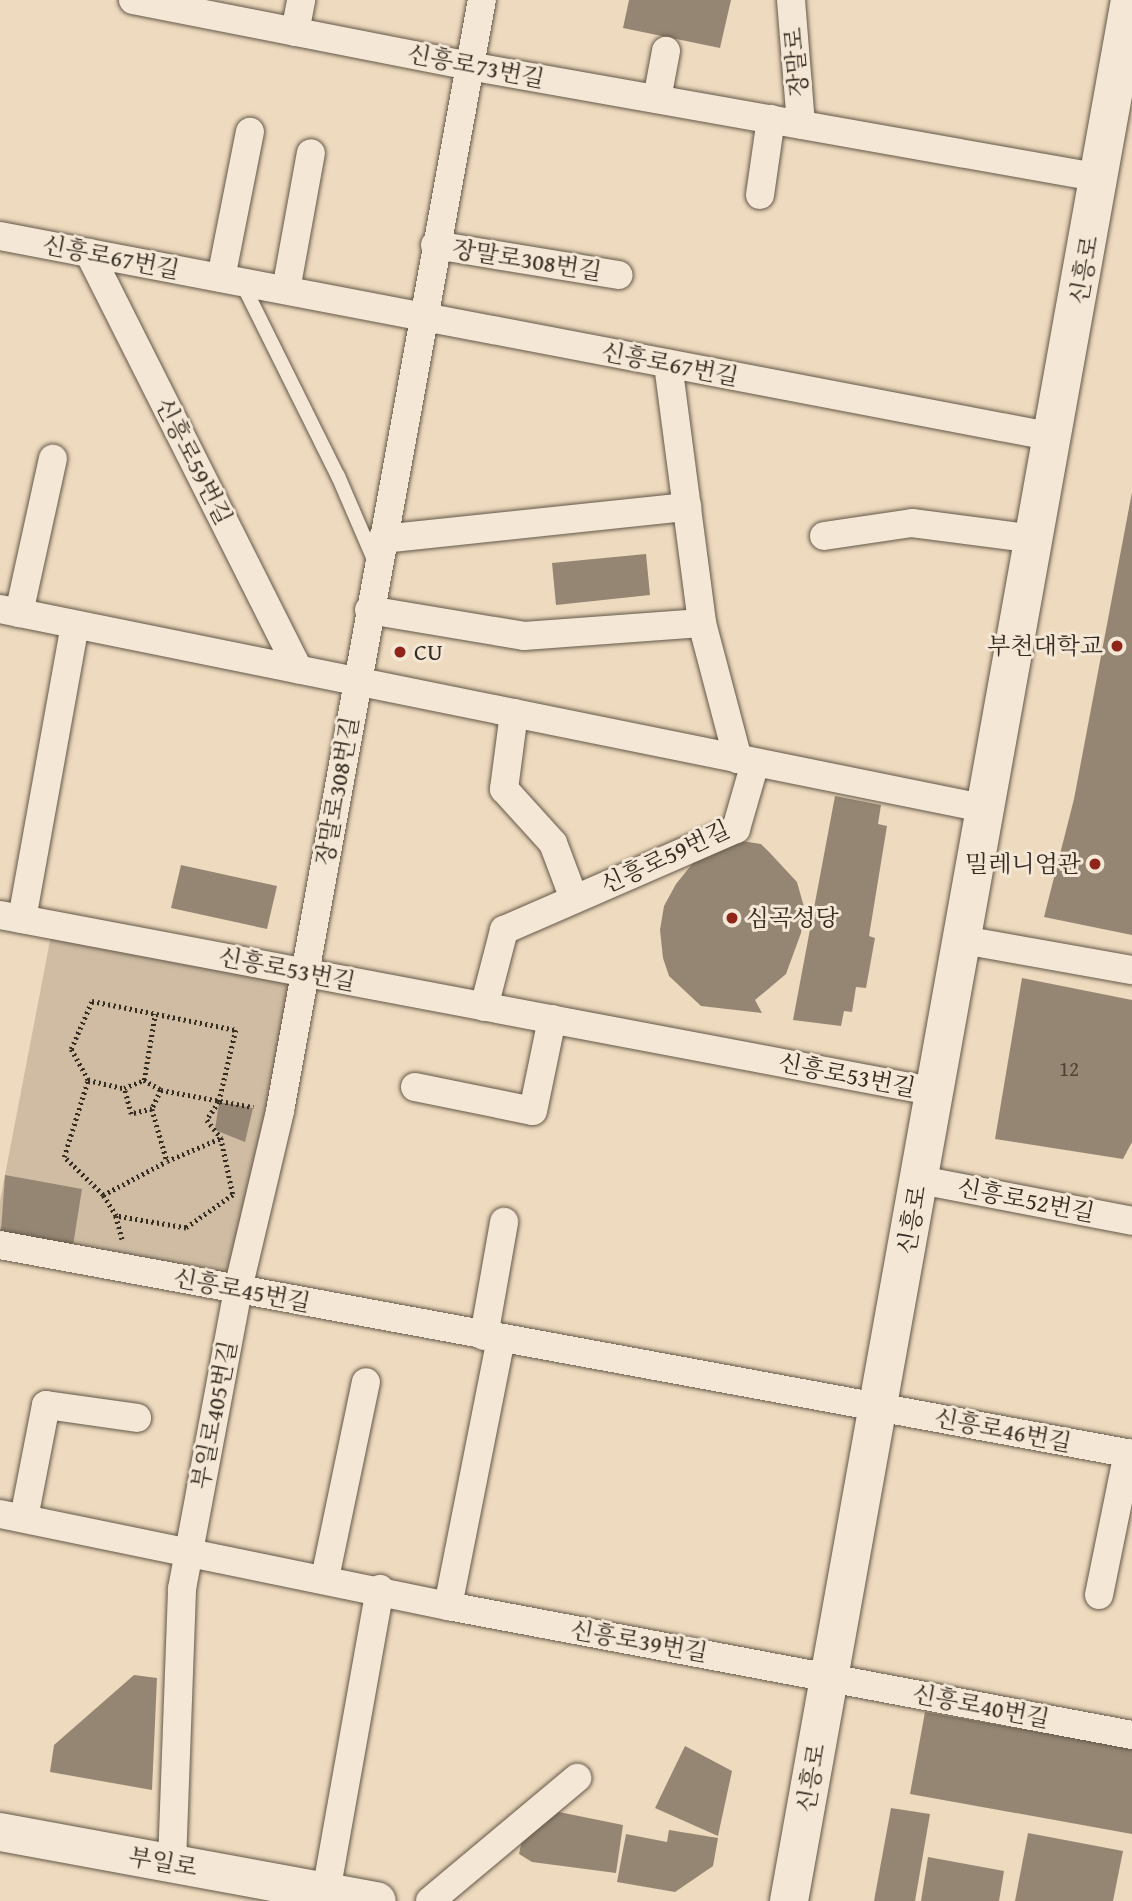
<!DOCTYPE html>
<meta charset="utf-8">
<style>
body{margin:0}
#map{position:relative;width:1132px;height:1901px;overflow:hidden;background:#eedabe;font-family:"Gentium Book Plus","Noto Serif KR",serif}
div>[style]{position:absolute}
.green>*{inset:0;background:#cfbca3}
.building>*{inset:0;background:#958673}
.path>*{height:4.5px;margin-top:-2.25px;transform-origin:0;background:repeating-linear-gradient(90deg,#352c22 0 2px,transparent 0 5.5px)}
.roads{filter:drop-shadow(0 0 2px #635849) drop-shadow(0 0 2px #635849)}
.lane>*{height:14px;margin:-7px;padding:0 7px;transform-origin:7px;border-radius:7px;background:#f4e7d5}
.street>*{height:28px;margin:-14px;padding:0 14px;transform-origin:14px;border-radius:14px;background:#f4e7d5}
.secondary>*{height:38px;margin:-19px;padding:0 19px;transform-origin:19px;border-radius:19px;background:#f4e7d5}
.dots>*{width:19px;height:19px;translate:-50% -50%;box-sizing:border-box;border:4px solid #f4e7d5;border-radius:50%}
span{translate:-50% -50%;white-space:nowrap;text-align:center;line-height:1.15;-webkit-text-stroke:6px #f4e7d5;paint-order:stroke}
.number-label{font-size:21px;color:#4d4236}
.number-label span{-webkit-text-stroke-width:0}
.street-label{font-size:24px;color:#352c22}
.poi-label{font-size:24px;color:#352c22}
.right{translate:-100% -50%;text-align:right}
.left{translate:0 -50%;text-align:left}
</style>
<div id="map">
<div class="green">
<i style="clip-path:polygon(53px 925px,304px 973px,238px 1289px,0 1245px,0 1201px)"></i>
</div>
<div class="building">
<i style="clip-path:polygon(629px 0,731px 0,720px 48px,623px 28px)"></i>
<i style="clip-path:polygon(1132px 492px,1132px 935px,1044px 917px,1074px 799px)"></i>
<i style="clip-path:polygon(646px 554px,650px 595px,556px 605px,552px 563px)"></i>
<i style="clip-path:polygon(835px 796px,881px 805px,878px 824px,887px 826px,869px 936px,875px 938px,866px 988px,856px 987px,852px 1012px,844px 1011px,841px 1026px,793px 1020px)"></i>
<i style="clip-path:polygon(742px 841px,761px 844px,770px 853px,797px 882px,804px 907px,801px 933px,786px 974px,755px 1000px,762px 1013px,701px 1006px,669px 976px,663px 958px,660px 930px,664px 906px,676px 884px,693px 863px)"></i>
<i style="clip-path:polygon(181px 865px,277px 886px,267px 929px,171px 908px)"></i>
<i style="clip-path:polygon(1022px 978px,1132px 1000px,1132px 1142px,1123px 1159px,995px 1139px)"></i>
<i style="clip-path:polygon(219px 1102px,253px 1108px,245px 1142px,215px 1130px)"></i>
<i style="clip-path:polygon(5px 1175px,82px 1189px,71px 1258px,0 1245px)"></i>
<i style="clip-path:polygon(134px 1675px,157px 1678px,152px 1790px,50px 1772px,54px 1745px)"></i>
<i style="clip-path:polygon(925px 1712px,1132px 1748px,1132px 1834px,910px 1794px)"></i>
<i style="clip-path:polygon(685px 1746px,732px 1771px,718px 1836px,655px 1808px)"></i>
<i style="clip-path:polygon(891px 1808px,930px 1814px,915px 1901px,874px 1901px)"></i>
<i style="clip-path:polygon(559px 1812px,623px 1825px,616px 1873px,532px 1862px,519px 1854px,522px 1840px)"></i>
<i style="clip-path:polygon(669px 1830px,718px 1838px,713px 1866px,675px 1892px,617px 1882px,626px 1834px,667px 1842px)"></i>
<i style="clip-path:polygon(1028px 1833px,1123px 1851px,1113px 1901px,1015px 1901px)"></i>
<i style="clip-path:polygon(928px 1857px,1004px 1871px,999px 1901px,921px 1901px)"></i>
</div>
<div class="path">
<i style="left:92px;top:1001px;width:147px;rotate:11.4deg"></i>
<i style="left:236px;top:1030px;width:74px;rotate:103.3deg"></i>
<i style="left:219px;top:1102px;width:22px;rotate:124deg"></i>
<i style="left:207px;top:1120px;width:23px;rotate:52deg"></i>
<i style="left:221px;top:1138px;width:58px;rotate:78.1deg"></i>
<i style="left:233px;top:1195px;width:57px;rotate:144.9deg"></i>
<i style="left:186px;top:1228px;width:71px;rotate:-170.3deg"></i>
<i style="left:116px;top:1216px;width:25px;rotate:-122deg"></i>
<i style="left:103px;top:1195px;width:54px;rotate:-135.7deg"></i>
<i style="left:64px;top:1157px;width:81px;rotate:-72.7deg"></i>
<i style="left:88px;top:1080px;width:35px;rotate:-119deg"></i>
<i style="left:71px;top:1049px;width:52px;rotate:-66.4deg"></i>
<i style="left:88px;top:1080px;width:37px;rotate:13deg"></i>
<i style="left:144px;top:1080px;width:20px;rotate:30deg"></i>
<i style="left:161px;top:1090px;width:21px;rotate:115deg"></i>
<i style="left:152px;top:1109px;width:22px;rotate:167deg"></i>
<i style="left:131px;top:1114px;width:27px;rotate:-105deg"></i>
<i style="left:124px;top:1088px;width:22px;rotate:-22deg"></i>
<i style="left:144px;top:1080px;width:67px;rotate:-80.5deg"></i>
<i style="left:161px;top:1090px;width:94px;rotate:10.5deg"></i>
<i style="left:152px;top:1109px;width:54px;rotate:73.9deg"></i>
<i style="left:167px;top:1161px;width:59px;rotate:-23.1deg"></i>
<i style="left:103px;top:1195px;width:72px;rotate:-28deg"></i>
<i style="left:116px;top:1216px;width:24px;rotate:75deg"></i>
</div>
<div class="roads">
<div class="lane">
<i style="left:242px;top:283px;width:216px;rotate:63.6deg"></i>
<i style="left:338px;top:476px;width:94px;rotate:66.7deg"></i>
</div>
<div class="street">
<i style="left:133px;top:0;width:342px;rotate:11.1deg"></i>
<i style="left:469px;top:66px;width:642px;rotate:10.05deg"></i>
<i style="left:791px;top:0;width:125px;rotate:85.4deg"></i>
<i style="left:295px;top:32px;width:33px;rotate:-79deg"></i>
<i style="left:657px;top:99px;width:49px;rotate:-79.4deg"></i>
<i style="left:760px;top:195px;width:77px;rotate:-81.8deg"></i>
<i style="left:0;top:236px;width:1073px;rotate:10.8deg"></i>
<i style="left:435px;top:245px;width:186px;rotate:9.3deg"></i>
<i style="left:89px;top:253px;width:466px;rotate:63.3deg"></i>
<i style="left:221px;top:278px;width:149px;rotate:-78.8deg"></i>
<i style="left:286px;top:290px;width:139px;rotate:-79.7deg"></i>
<i style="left:668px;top:364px;width:261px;rotate:82.5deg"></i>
<i style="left:702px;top:623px;width:141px;rotate:75.2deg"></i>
<i style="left:824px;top:536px;width:89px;rotate:-8.4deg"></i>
<i style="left:912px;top:523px;width:125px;rotate:7.4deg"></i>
<i style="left:382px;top:539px;width:307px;rotate:-6deg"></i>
<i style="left:0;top:609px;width:1007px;rotate:11.45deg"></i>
<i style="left:369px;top:610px;width:157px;rotate:9.5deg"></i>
<i style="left:524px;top:636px;width:178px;rotate:-4.2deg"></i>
<i style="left:19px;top:613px;width:158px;rotate:-77.6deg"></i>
<i style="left:514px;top:713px;width:77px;rotate:97.5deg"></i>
<i style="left:504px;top:789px;width:73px;rotate:47.8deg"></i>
<i style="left:553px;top:843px;width:60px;rotate:69.4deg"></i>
<i style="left:0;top:915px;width:953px;rotate:10.71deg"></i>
<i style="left:22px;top:919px;width:299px;rotate:-79.8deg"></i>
<i style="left:963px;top:940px;width:172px;rotate:10.1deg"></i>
<i style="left:484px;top:1007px;width:80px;rotate:-75.4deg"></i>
<i style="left:504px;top:930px;width:253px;rotate:-23.5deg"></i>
<i style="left:736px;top:829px;width:69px;rotate:-73.9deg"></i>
<i style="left:415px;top:1087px;width:120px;rotate:11.5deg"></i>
<i style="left:533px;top:1111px;width:94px;rotate:-78.3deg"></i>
<i style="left:920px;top:1180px;width:216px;rotate:10.9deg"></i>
<i style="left:0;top:1245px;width:1151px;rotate:10.46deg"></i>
<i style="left:484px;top:1336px;width:116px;rotate:-80deg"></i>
<i style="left:0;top:1514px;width:457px;rotate:11.6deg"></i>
<i style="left:448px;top:1606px;width:696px;rotate:10.68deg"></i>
<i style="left:24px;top:1518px;width:115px;rotate:-79deg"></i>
<i style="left:46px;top:1405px;width:92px;rotate:8.1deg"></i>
<i style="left:325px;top:1578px;width:200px;rotate:-78.2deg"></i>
<i style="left:1099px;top:1595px;width:145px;rotate:-78.5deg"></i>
<i style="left:448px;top:1606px;width:272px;rotate:-78.8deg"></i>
<i style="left:172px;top:1863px;width:274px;rotate:-87.9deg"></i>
<i style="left:182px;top:1589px;width:305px;rotate:-79.4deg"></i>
<i style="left:238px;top:1289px;width:183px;rotate:-76.7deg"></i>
<i style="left:280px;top:1111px;width:1129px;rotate:-79.7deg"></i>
<i style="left:326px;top:1892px;width:308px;rotate:-79.9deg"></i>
<i style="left:430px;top:1901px;width:192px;rotate:-39.9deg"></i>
</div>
<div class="secondary">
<i style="left:0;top:1832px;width:383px;rotate:10.4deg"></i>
<i style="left:789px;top:1901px;width:1931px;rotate:-79.83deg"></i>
</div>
</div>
<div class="dots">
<i style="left:1117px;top:646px;background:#8f2418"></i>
<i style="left:400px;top:652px;background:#8f2418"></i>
<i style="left:1095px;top:864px;background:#8f2418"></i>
<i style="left:732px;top:918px;background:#8f2418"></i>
</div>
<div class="number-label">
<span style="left:1069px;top:1069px">12</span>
</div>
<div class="street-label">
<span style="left:796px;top:62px;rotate:-95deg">장말로</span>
<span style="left:476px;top:66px;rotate:11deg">신흥로73번길</span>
<span style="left:111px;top:257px;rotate:11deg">신흥로67번길</span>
<span style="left:527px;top:260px;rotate:9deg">장말로308번길</span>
<span style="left:1084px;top:270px;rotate:-80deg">신흥로</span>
<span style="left:670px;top:364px;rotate:11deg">신흥로67번길</span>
<span style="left:194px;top:461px;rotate:63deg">신흥로59번길</span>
<span style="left:337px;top:791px;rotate:-80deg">장말로308번길</span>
<span style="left:665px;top:857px;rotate:-25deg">신흥로59번길</span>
<span style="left:287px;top:969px;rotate:11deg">신흥로53번길</span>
<span style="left:847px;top:1075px;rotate:11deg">신흥로53번길</span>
<span style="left:1026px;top:1200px;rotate:11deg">신흥로52번길</span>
<span style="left:912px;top:1220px;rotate:-80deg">신흥로</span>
<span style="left:242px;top:1290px;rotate:11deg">신흥로45번길</span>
<span style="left:214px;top:1415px;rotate:-79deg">부일로405번길</span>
<span style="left:1003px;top:1430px;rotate:11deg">신흥로46번길</span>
<span style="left:639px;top:1641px;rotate:10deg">신흥로39번길</span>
<span style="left:981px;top:1706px;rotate:11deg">신흥로40번길</span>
<span style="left:811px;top:1778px;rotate:-80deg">신흥로</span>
<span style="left:163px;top:1862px;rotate:10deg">부일로</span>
</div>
<div class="poi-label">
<span class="right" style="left:1103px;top:646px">부천대학교</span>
<span class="left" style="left:414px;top:652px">CU</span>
<span class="right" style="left:1081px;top:864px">밀레니엄관</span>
<span class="left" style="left:746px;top:918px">심곡성당</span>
</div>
</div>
